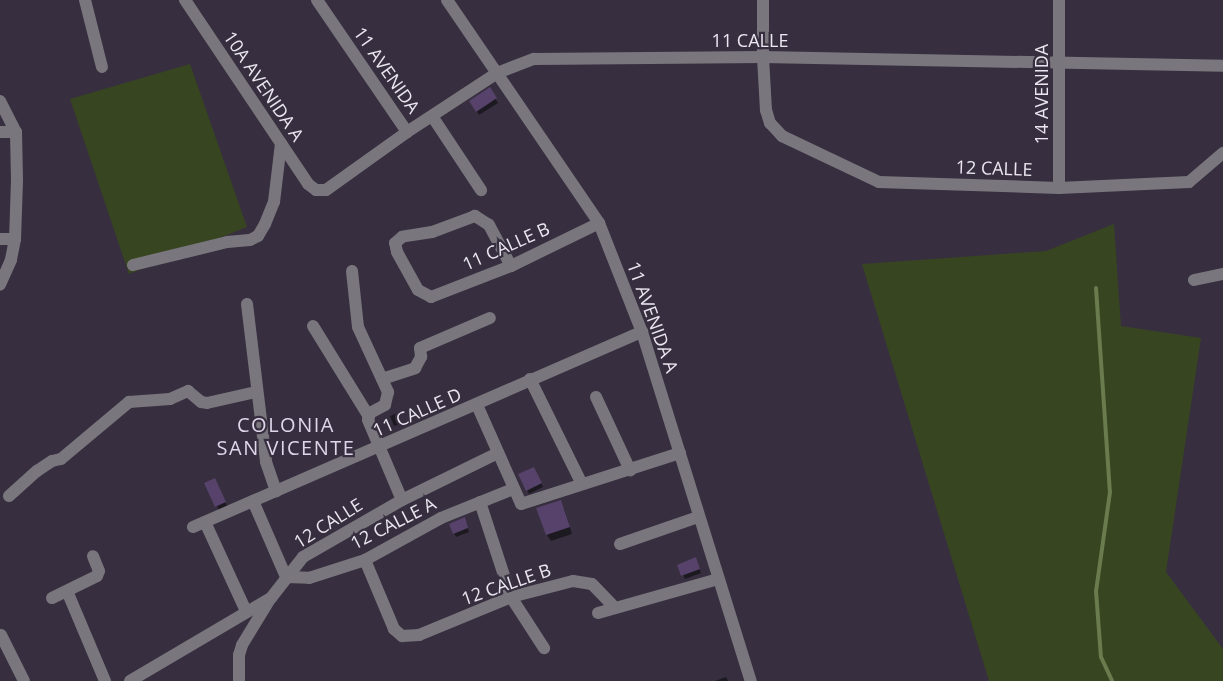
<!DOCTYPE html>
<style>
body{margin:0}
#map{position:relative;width:1223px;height:681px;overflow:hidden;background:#372f3f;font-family:"Open Sans",sans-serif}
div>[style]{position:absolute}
.green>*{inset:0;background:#384521}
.shadow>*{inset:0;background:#0007}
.stream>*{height:4px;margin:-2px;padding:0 2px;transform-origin:2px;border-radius:2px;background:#6a7b4e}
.building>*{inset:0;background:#56426a}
.minor>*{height:12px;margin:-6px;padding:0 6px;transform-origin:6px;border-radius:6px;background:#7a767e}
span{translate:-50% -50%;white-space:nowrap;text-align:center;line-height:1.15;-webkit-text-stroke:4.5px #372f3f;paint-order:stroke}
.street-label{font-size:18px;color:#ebe6f0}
.neighbourhood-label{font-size:20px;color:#dfd6ea;letter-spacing:1.5px}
</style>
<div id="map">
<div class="green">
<i style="clip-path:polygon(190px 64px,247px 227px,129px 274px,70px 99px)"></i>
<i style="clip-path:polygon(1114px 224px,1121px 326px,1201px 338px,1166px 572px,1223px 649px,1223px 681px,989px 681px,862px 264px,1046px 251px)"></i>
</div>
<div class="shadow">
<i style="clip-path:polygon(490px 90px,498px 103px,479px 115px,471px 102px)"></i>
<i style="clip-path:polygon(397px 413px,401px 424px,394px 426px,390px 416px)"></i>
<i style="clip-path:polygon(534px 468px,543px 487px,529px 494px,520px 475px)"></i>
<i style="clip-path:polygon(206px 484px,216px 484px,227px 506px,219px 510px)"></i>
<i style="clip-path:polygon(564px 508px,572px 534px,551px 541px,547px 535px)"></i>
<i style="clip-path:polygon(466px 523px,469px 532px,456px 537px,454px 533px)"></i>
<i style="clip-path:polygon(697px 563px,701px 573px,685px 579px,679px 566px)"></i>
<i style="clip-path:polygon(726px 677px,728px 681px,715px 681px)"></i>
</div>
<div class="stream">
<i style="left:1096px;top:288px;width:204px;rotate:86.1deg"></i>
<i style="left:1110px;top:492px;width:100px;rotate:98deg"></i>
<i style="left:1096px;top:591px;width:66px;rotate:85.7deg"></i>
<i style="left:1101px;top:657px;width:26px;rotate:65deg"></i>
</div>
<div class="building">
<i style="clip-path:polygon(490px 87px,497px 98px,476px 112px,469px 101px)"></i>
<i style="clip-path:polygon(534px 467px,542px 483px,526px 491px,518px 474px)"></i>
<i style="clip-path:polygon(215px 478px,226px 502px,215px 507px,204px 483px)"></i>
<i style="clip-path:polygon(561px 500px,570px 527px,546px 535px,536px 508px)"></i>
<i style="clip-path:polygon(465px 517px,468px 528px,453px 534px,449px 524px)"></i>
<i style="clip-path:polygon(696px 557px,700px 569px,681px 576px,677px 565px)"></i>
</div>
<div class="minor">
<i style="left:85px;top:0;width:69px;rotate:75.8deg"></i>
<i style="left:185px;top:0;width:221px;rotate:56.2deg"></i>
<i style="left:308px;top:184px;width:10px;rotate:37deg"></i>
<i style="left:316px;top:190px;width:10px"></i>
<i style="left:326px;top:190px;width:100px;rotate:-35.6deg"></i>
<i style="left:407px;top:132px;width:108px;rotate:-33.2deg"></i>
<i style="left:497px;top:73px;width:40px;rotate:-21deg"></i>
<i style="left:534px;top:59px;width:229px;rotate:-0.5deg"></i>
<i style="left:763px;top:57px;width:460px;rotate:1.1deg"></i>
<i style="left:317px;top:0;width:160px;rotate:55.7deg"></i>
<i style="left:447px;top:0;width:270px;rotate:55.7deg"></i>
<i style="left:599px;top:223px;width:117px;rotate:68.5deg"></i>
<i style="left:642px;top:332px;width:366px;rotate:72.7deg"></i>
<i style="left:763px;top:0;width:57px;rotate:90deg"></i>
<i style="left:763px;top:57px;width:53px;rotate:86.8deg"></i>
<i style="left:766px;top:110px;width:14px;rotate:73deg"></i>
<i style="left:770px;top:123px;width:18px;rotate:47deg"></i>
<i style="left:782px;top:136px;width:107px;rotate:25.4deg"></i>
<i style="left:879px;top:182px;width:180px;rotate:1.9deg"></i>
<i style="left:1059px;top:188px;width:130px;rotate:-2.6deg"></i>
<i style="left:1189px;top:182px;width:45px;rotate:-40.5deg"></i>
<i style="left:0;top:101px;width:35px;rotate:63deg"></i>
<i style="left:16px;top:132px;width:48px;rotate:88.8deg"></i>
<i style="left:17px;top:180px;width:59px;rotate:91.9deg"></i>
<i style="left:15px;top:239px;width:21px;rotate:101deg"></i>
<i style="left:11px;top:260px;width:27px;rotate:114deg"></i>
<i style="left:432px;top:116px;width:89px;rotate:56.5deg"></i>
<i style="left:0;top:132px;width:16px"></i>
<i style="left:1059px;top:188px;width:188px;rotate:-90deg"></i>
<i style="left:0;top:239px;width:15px"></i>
<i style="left:133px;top:265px;width:97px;rotate:-13.7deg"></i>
<i style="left:227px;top:242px;width:23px;rotate:-5deg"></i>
<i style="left:250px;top:240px;width:9px;rotate:-27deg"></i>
<i style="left:258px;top:236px;width:14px;rotate:-60deg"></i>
<i style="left:265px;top:224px;width:24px;rotate:-68deg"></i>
<i style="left:274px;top:202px;width:59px;rotate:-83.2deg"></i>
<i style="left:511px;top:266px;width:47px;rotate:-118.2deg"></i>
<i style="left:489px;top:225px;width:17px;rotate:-147deg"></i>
<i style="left:475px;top:216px;width:46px;rotate:159.6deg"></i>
<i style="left:432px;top:232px;width:30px;rotate:171deg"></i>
<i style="left:402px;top:237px;width:9px;rotate:139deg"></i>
<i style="left:395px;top:243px;width:9px;rotate:77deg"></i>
<i style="left:397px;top:252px;width:43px;rotate:61.1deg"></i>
<i style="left:418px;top:290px;width:15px;rotate:28deg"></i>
<i style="left:431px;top:297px;width:86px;rotate:-21.2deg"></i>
<i style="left:511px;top:266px;width:98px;rotate:-26deg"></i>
<i style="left:352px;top:271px;width:56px;rotate:83.9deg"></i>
<i style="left:358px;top:327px;width:72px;rotate:65.2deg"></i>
<i style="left:388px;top:392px;width:13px;rotate:103deg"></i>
<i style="left:385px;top:405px;width:17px;rotate:152deg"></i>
<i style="left:370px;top:413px;width:7px;rotate:106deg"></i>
<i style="left:368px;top:420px;width:87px;rotate:67deg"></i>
<i style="left:1194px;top:280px;width:30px;rotate:-12deg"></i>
<i style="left:247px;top:304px;width:159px;rotate:83.1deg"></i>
<i style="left:266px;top:462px;width:31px;rotate:71deg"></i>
<i style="left:313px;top:326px;width:105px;rotate:58.3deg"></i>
<i style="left:382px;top:379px;width:35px;rotate:-18deg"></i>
<i style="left:415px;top:368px;width:13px;rotate:-61deg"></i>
<i style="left:421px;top:357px;width:9px;rotate:-96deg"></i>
<i style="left:420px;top:348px;width:76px;rotate:-23.2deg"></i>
<i style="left:530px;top:379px;width:117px;rotate:63.7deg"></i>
<i style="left:596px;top:397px;width:81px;rotate:65deg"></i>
<i style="left:477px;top:405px;width:108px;rotate:66deg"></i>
<i style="left:521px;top:504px;width:167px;rotate:-17.8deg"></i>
<i style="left:9px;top:496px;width:38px;rotate:-42deg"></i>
<i style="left:37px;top:471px;width:18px;rotate:-34deg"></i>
<i style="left:52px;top:461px;width:9px;rotate:-13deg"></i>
<i style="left:61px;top:459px;width:89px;rotate:-40deg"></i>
<i style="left:129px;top:402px;width:41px;rotate:-4.2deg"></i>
<i style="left:170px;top:399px;width:20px;rotate:-24deg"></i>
<i style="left:188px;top:391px;width:17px;rotate:40deg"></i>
<i style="left:201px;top:402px;width:6px;rotate:9deg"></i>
<i style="left:207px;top:403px;width:50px;rotate:-12.7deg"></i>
<i style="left:253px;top:501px;width:83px;rotate:66.5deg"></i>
<i style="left:286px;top:577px;width:23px;rotate:2deg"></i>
<i style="left:309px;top:578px;width:59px;rotate:-17.8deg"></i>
<i style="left:365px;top:560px;width:87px;rotate:-28.9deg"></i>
<i style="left:441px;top:518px;width:78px;rotate:-21.9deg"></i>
<i style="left:480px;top:502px;width:100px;rotate:71.9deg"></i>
<i style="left:511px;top:597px;width:61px;rotate:57.1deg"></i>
<i style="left:205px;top:522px;width:98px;rotate:65.3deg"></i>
<i style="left:193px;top:527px;width:490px;rotate:-23.5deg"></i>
<i style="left:620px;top:544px;width:83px;rotate:-19.1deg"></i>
<i style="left:365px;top:560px;width:75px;rotate:67.2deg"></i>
<i style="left:394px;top:629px;width:11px;rotate:41deg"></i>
<i style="left:402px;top:636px;width:17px;rotate:-3deg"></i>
<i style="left:419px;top:635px;width:100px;rotate:-22.4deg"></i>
<i style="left:511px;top:597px;width:64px;rotate:-14.5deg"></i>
<i style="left:573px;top:581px;width:19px;rotate:9deg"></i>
<i style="left:592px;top:584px;width:32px;rotate:46deg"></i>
<i style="left:67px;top:591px;width:98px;rotate:67.1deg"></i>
<i style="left:52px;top:598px;width:50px;rotate:-26.1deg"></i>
<i style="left:97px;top:576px;width:5px;rotate:-68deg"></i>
<i style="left:99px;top:571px;width:16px;rotate:-112deg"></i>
<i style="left:598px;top:613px;width:125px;rotate:-15.8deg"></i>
<i style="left:1px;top:635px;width:51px;rotate:63.4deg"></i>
<i style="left:130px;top:681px;width:164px;rotate:-30.5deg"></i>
<i style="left:271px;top:598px;width:52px;rotate:-52deg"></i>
<i style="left:303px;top:557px;width:114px;rotate:-29.9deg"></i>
<i style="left:402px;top:500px;width:107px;rotate:-26.1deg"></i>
<i style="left:239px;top:681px;width:26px;rotate:-90deg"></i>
<i style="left:239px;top:655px;width:10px;rotate:-73deg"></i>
<i style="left:242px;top:645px;width:54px;rotate:-58.7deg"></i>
</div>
<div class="street-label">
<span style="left:750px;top:40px">11 CALLE</span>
<span style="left:387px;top:70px;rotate:55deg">11 AVENIDA</span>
<span style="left:264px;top:86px;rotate:56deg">10A AVENIDA A</span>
<span style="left:1041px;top:94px;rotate:-90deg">14 AVENIDA</span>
<span style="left:994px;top:168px;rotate:2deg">12 CALLE</span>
<span style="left:506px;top:246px;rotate:-24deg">11 CALLE B</span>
<span style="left:653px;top:317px;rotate:70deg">11 AVENIDA A</span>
<span style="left:417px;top:412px;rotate:-24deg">11 CALLE D</span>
<span style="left:328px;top:523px;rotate:-32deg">12 CALLE</span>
<span style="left:393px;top:523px;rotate:-27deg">12 CALLE A</span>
<span style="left:506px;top:584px;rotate:-19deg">12 CALLE B</span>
</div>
<div class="neighbourhood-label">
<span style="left:286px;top:436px">COLONIA<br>SAN VICENTE</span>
</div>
</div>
